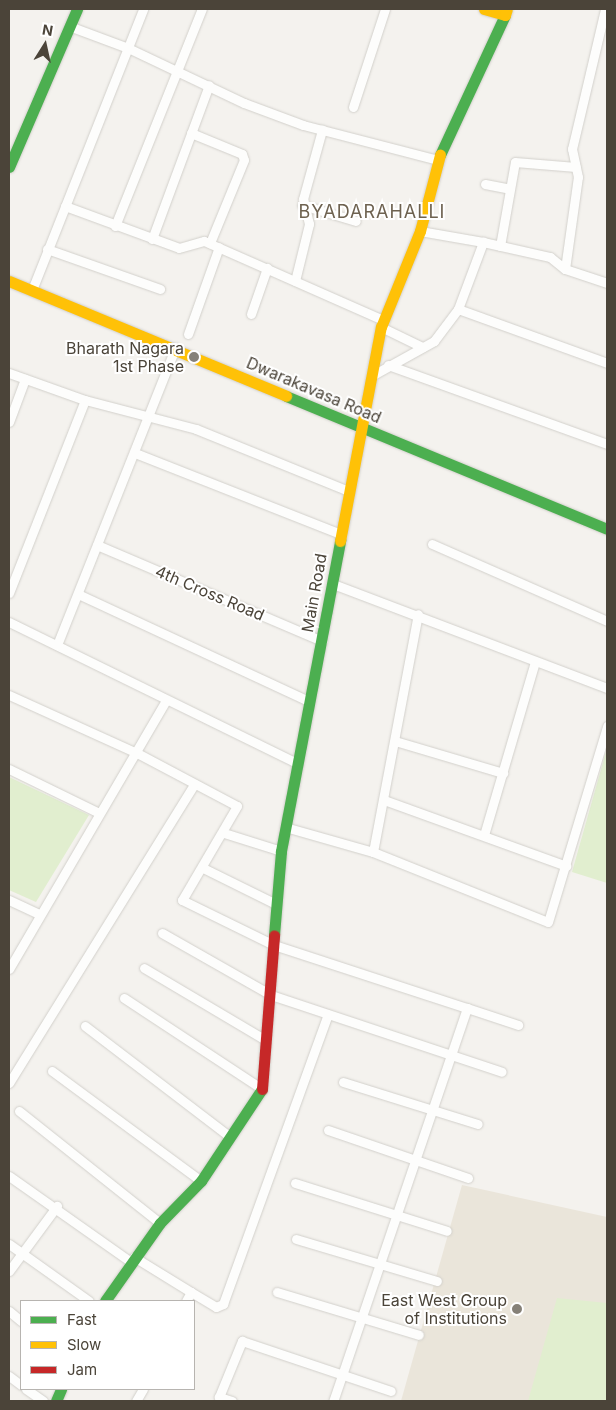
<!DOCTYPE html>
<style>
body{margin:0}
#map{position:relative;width:616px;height:1410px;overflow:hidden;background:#f4f2ee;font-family:Inter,sans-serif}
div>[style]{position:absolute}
.education>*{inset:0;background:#eae5da}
.green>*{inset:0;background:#e1eecf}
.roads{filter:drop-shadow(0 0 1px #d2d0cb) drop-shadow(0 0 1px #d2d0cb)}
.street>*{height:9px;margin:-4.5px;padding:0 4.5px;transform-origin:4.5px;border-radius:4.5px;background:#fdfdfc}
.fast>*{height:11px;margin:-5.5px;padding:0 5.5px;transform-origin:5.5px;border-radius:5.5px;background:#4caf50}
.slow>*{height:11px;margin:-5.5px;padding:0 5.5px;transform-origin:5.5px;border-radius:5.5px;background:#ffc107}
.jam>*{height:11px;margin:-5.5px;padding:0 5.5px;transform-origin:5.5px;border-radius:5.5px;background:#c62828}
.dots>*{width:14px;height:14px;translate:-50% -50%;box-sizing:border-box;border:2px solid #fff;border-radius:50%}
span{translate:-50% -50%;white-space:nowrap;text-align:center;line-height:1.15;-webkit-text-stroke:4px #fff;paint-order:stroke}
.poi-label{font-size:16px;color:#4b4439}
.right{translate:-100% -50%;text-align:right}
.street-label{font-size:16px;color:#4b4439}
.neighbourhood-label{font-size:18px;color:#6e6250;letter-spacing:1px}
.frame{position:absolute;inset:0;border:10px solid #4b4439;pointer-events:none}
.legend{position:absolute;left:20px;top:1300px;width:175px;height:90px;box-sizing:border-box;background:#fff;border:1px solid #b7b4b0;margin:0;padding:6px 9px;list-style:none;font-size:15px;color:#4b4439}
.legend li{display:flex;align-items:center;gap:10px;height:25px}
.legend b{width:25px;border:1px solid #b7b4b0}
.north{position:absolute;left:20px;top:20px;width:50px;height:50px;-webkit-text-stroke:4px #fff;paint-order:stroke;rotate:10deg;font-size:14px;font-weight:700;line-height:20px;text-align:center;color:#4b4439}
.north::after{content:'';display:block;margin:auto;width:18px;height:22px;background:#4b4439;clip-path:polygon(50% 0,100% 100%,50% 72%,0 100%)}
</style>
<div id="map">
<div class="education">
<i style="clip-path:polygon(462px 1185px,607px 1217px,607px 1401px,401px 1401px)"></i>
</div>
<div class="green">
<i style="clip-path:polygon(607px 748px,607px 883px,572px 872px)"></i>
<i style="clip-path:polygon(9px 777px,89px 815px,36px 902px,9px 890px)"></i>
<i style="clip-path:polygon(557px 1298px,607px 1303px,607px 1401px,528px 1401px)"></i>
</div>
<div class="roads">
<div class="street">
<i style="left:69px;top:26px;width:63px;rotate:20.4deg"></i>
<i style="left:128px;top:48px;width:128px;rotate:25.4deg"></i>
<i style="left:244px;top:103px;width:63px;rotate:20.4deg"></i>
<i style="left:303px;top:125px;width:139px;rotate:14.5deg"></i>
<i style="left:353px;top:107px;width:103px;rotate:-71.9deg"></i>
<i style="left:191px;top:133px;width:55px;rotate:22.4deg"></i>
<i style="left:242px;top:154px;width:6px;rotate:72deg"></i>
<i style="left:244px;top:160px;width:90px;rotate:112.3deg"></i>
<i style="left:485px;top:184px;width:25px;rotate:11deg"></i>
<i style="left:302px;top:205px;width:56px;rotate:16.5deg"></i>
<i style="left:65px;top:206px;width:121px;rotate:20.2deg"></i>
<i style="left:179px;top:248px;width:26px;rotate:-16deg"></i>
<i style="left:204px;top:241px;width:196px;rotate:23.8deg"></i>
<i style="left:115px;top:226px;width:234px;rotate:-68.2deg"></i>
<i style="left:420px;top:231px;width:64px;rotate:9.9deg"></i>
<i style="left:152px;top:239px;width:164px;rotate:-69.7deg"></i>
<i style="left:500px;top:246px;width:85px;rotate:-79.9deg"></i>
<i style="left:515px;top:162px;width:61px;rotate:4.7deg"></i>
<i style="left:47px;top:249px;width:120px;rotate:19.5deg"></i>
<i style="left:565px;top:269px;width:44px;rotate:18.4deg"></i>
<i style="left:295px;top:281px;width:59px;rotate:-76.2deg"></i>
<i style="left:309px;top:224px;width:26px;rotate:-103deg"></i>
<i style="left:303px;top:199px;width:72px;rotate:-74.6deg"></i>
<i style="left:32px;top:290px;width:302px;rotate:-68.4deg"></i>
<i style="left:458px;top:309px;width:158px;rotate:19.9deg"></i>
<i style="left:251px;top:314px;width:49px;rotate:-70.8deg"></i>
<i style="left:381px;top:327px;width:46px;rotate:26deg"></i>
<i style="left:188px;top:334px;width:92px;rotate:-70.4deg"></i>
<i style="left:388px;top:365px;width:233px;rotate:19.8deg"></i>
<i style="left:9px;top:373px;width:81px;rotate:19.6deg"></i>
<i style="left:85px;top:400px;width:115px;rotate:14.6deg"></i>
<i style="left:196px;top:429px;width:165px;rotate:22.1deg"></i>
<i style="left:373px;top:375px;width:70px;rotate:-29.1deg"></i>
<i style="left:434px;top:341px;width:40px;rotate:-53deg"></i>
<i style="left:458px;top:309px;width:72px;rotate:-69.5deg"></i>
<i style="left:483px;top:242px;width:69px;rotate:12.6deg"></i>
<i style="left:550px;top:257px;width:19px;rotate:39deg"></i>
<i style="left:565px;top:269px;width:93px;rotate:-82deg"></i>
<i style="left:578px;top:177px;width:29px;rotate:-102deg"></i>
<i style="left:572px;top:149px;width:144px;rotate:-76.7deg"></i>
<i style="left:9px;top:422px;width:46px;rotate:-69.6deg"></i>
<i style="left:135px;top:453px;width:221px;rotate:21.5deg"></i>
<i style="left:432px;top:544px;width:191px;rotate:23.7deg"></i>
<i style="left:97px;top:545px;width:245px;rotate:23.1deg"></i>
<i style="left:333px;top:584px;width:293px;rotate:20.8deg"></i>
<i style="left:9px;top:593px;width:207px;rotate:-68.5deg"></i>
<i style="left:78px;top:594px;width:255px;rotate:24.9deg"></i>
<i style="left:9px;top:622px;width:321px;rotate:26.1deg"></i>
<i style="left:57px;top:645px;width:320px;rotate:-68.3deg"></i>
<i style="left:9px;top:695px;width:141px;rotate:24.4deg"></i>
<i style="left:137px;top:753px;width:113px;rotate:27.9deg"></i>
<i style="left:237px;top:806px;width:109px;rotate:120.3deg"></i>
<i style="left:182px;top:900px;width:102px;rotate:26.1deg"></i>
<i style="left:274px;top:945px;width:203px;rotate:18.1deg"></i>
<i style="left:467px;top:1008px;width:415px;rotate:108.8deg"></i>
<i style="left:395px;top:741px;width:113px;rotate:16.5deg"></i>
<i style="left:9px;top:769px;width:98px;rotate:26deg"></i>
<i style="left:384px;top:800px;width:194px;rotate:19.9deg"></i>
<i style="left:285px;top:827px;width:91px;rotate:15.9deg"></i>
<i style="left:373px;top:852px;width:188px;rotate:21.8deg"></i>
<i style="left:548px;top:922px;width:205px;rotate:-73.2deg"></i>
<i style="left:224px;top:833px;width:60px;rotate:17.5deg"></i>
<i style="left:484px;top:835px;width:180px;rotate:-73.6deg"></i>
<i style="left:373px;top:852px;width:242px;rotate:-79.3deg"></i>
<i style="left:203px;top:868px;width:81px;rotate:26.3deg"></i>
<i style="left:9px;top:900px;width:33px;rotate:25deg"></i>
<i style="left:162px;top:933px;width:125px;rotate:29.6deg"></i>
<i style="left:271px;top:995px;width:243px;rotate:18.4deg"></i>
<i style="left:144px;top:968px;width:139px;rotate:30.6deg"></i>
<i style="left:9px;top:969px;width:311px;rotate:-59.7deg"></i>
<i style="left:124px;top:998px;width:165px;rotate:33.4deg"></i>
<i style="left:467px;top:1008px;width:54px;rotate:18.4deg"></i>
<i style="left:85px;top:1026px;width:183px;rotate:37.4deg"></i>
<i style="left:52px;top:1071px;width:185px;rotate:36.4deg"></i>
<i style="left:343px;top:1082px;width:141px;rotate:17.3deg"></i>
<i style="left:9px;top:1083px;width:351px;rotate:-58.2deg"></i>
<i style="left:19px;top:1111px;width:180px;rotate:38.5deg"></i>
<i style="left:328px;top:1130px;width:148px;rotate:18.9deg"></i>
<i style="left:9px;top:1176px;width:149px;rotate:35.2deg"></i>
<i style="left:295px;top:1183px;width:159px;rotate:17.5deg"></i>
<i style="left:296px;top:1239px;width:147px;rotate:16.6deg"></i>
<i style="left:9px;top:1244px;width:98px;rotate:35.5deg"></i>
<i style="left:134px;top:1257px;width:67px;rotate:31.6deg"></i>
<i style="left:191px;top:1292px;width:10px;rotate:119deg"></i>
<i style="left:9px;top:1271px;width:81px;rotate:-53.6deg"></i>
<i style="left:191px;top:1292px;width:29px;rotate:31deg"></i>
<i style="left:216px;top:1307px;width:8px;rotate:-23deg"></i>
<i style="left:223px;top:1304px;width:308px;rotate:-70.1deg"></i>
<i style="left:277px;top:1292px;width:148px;rotate:16.8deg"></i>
<i style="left:9px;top:1311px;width:16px;rotate:40deg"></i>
<i style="left:9px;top:1376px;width:15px;rotate:37deg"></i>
<i style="left:26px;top:1389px;width:21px;rotate:35deg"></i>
<i style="left:136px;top:1401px;width:14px;rotate:-60deg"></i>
<i style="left:232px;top:1401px;width:14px;rotate:-163deg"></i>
<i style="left:219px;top:1397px;width:61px;rotate:-67.7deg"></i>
<i style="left:242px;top:1341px;width:157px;rotate:18.6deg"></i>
</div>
<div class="fast">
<i style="left:440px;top:155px;width:154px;rotate:-65.1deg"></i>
<i style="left:9px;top:167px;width:172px;rotate:-66.7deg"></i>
<i style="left:286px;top:396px;width:347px;rotate:22.5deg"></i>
<i style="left:274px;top:935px;width:84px;rotate:-85.2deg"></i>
<i style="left:281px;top:851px;width:316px;rotate:-79.2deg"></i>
<i style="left:105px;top:1301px;width:95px;rotate:-54.8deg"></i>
<i style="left:160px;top:1223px;width:59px;rotate:-45.7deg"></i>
<i style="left:201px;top:1181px;width:110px;rotate:-56.5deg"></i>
<i style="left:56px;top:1401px;width:13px;rotate:-67deg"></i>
</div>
<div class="slow">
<i style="left:484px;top:9px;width:22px;rotate:16deg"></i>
<i style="left:505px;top:15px;width:6px;rotate:-72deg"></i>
<i style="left:9px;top:281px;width:300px;rotate:22.5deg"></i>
<i style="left:340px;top:541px;width:218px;rotate:-79.2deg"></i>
<i style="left:381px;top:327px;width:104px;rotate:-67.9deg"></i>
<i style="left:420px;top:231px;width:79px;rotate:-75.3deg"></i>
</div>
<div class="jam">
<i style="left:262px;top:1089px;width:154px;rotate:-85.5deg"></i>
</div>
</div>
<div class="dots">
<i style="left:194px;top:357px;background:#868178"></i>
<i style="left:517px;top:1309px;background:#868178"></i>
</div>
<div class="poi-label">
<span class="right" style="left:184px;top:357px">Bharath Nagara<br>1st Phase</span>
<span class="right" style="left:507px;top:1309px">East West Group<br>of Institutions</span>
</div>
<div class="street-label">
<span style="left:314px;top:390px;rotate:23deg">Dwarakavasa Road</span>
<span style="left:210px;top:593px;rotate:23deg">4th Cross Road</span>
<span style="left:314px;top:593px;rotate:-80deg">Main Road</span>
</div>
<div class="neighbourhood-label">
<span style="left:372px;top:212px">BYADARAHALLI</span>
</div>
<div class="frame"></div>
<ul class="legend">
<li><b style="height:6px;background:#4caf50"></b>Fast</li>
<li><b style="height:6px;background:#ffc107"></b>Slow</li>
<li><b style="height:6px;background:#c62828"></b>Jam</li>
</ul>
<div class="north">N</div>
</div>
